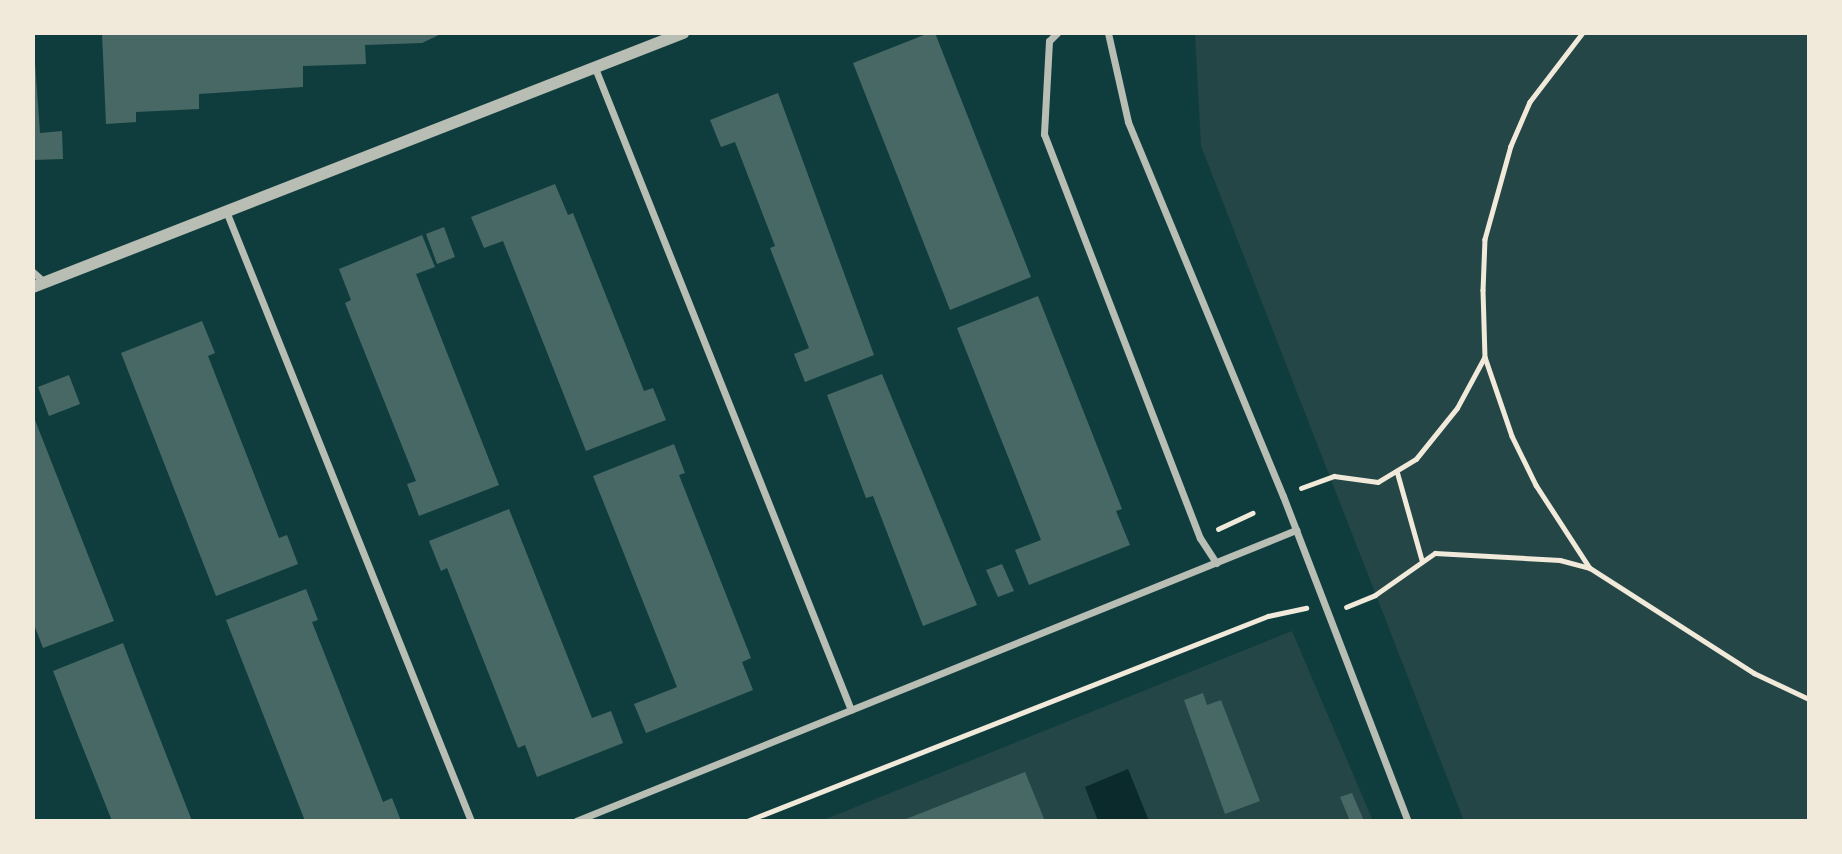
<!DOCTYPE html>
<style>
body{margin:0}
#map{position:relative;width:1842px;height:854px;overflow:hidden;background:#0f3d3e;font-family:"Varela Round",sans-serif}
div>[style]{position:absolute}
.green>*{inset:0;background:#244646}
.water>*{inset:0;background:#0a2a2b}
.building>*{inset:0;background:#486865}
.path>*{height:4.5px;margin:-2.25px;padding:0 2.25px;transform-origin:2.25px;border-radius:2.25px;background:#f1e9da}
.minor>*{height:7px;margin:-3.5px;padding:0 3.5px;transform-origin:3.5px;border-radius:3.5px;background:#b8beb3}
.tertiary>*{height:12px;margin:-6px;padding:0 6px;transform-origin:6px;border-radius:6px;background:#b8beb3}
span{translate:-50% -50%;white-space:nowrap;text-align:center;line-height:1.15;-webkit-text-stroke:7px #f1e9da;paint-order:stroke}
.frame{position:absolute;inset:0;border:35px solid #f1e9da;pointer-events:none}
</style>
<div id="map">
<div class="green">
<i style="clip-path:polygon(1195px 33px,1809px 33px,1809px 821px,1464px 821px,1201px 146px)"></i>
<i style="clip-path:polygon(1292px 631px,1373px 821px,821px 821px)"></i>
</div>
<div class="water">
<i style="clip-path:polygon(1128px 769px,1149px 821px,1098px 821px,1085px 787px)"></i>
</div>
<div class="building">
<i style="clip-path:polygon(102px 33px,443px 33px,422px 43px,365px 45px,366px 64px,303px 66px,303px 87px,199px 94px,199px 109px,136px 112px,136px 122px,106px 124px)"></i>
<i style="clip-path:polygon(929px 33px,935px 33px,1031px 277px,950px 310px,853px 63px)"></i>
<i style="clip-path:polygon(33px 34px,40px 133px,62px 131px,63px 159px,33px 160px)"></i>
<i style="clip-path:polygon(778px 93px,874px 355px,805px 382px,794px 354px,809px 348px,770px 248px,775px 246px,735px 142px,721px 147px,710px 120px)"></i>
<i style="clip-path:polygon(555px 184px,568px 215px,573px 213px,644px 391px,653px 388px,666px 420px,586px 451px,503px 241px,484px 248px,471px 217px)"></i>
<i style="clip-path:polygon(444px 227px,455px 257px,437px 264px,426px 234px)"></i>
<i style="clip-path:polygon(422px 235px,435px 267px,416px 274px,499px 485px,419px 516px,407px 484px,416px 481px,345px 303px,351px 300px,339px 269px)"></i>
<i style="clip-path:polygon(1038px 296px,1122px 509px,1116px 511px,1130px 545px,1029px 585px,1015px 550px,1041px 540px,957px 328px)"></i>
<i style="clip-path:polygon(202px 321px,215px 353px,208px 356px,279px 538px,287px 535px,298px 564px,216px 596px,121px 353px)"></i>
<i style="clip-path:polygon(882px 374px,977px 605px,923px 626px,873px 496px,866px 498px,827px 395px)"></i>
<i style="clip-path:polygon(69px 375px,80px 404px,49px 416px,38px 387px)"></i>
<i style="clip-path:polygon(33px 415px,114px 621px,43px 648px,33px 622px)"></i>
<i style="clip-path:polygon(674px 444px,685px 473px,679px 475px,751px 658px,742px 662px,753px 690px,646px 733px,634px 704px,677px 687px,593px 476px)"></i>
<i style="clip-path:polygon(509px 509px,592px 718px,611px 711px,623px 743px,537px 777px,525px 745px,518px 748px,447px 568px,441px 571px,429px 541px)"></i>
<i style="clip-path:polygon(1002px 564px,1014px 591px,998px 597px,986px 570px)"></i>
<i style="clip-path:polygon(306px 589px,318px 620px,312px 622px,383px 802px,392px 798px,401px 821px,305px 821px,226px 620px)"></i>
<i style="clip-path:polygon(123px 643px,134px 672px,192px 821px,112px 821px,75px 728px,53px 671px)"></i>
<i style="clip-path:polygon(1203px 693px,1207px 705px,1221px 700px,1260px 801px,1225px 814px,1184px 700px)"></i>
<i style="clip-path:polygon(1025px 772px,1045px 821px,901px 821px)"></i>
<i style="clip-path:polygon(1352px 793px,1364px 821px,1350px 821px,1340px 797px)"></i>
</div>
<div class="path">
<i style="left:1583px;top:33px;width:87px;rotate:127.5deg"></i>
<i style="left:1530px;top:102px;width:48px;rotate:113.4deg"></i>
<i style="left:1511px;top:146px;width:97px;rotate:105.6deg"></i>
<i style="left:1485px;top:239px;width:51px;rotate:92.2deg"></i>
<i style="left:1483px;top:290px;width:67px;rotate:88.3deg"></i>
<i style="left:1485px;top:357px;width:83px;rotate:71.1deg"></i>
<i style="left:1512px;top:436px;width:55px;rotate:63.9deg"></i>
<i style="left:1536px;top:485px;width:99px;rotate:57deg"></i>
<i style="left:1397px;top:471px;width:92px;rotate:74.3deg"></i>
<i style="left:1301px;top:488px;width:35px;rotate:-20deg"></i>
<i style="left:1334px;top:476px;width:44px;rotate:7.8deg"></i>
<i style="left:1378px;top:482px;width:44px;rotate:-31.2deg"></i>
<i style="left:1416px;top:459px;width:65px;rotate:-51.2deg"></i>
<i style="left:1457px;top:408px;width:57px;rotate:-61.6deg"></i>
<i style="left:1218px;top:529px;width:38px;rotate:-25deg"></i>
<i style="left:1346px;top:607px;width:31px;rotate:-22deg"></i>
<i style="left:1375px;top:595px;width:73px;rotate:-35deg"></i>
<i style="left:1435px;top:553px;width:125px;rotate:3.2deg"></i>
<i style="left:1560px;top:560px;width:31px;rotate:15deg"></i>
<i style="left:1590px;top:568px;width:195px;rotate:32.6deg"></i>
<i style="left:1754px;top:673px;width:61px;rotate:25.3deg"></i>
<i style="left:747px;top:821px;width:560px;rotate:-21.48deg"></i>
<i style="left:1268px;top:616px;width:39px;rotate:-12deg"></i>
</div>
<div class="minor">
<i style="left:1057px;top:33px;width:11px;rotate:135deg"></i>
<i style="left:1049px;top:41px;width:93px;rotate:93.1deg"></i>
<i style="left:1044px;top:134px;width:433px;rotate:68.9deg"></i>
<i style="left:1200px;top:538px;width:30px;rotate:57deg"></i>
<i style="left:1108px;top:33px;width:91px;rotate:77.3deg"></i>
<i style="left:1128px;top:122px;width:405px;rotate:67.5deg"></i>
<i style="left:1283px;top:496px;width:348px;rotate:69deg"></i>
<i style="left:595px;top:68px;width:691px;rotate:68.26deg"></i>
<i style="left:226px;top:211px;width:657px;rotate:68.12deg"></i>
<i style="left:33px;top:272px;width:15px;rotate:42deg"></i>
<i style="left:576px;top:821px;width:777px;rotate:-22.01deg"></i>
</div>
<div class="tertiary">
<i style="left:33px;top:287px;width:698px;rotate:-21.34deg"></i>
</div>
<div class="frame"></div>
</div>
